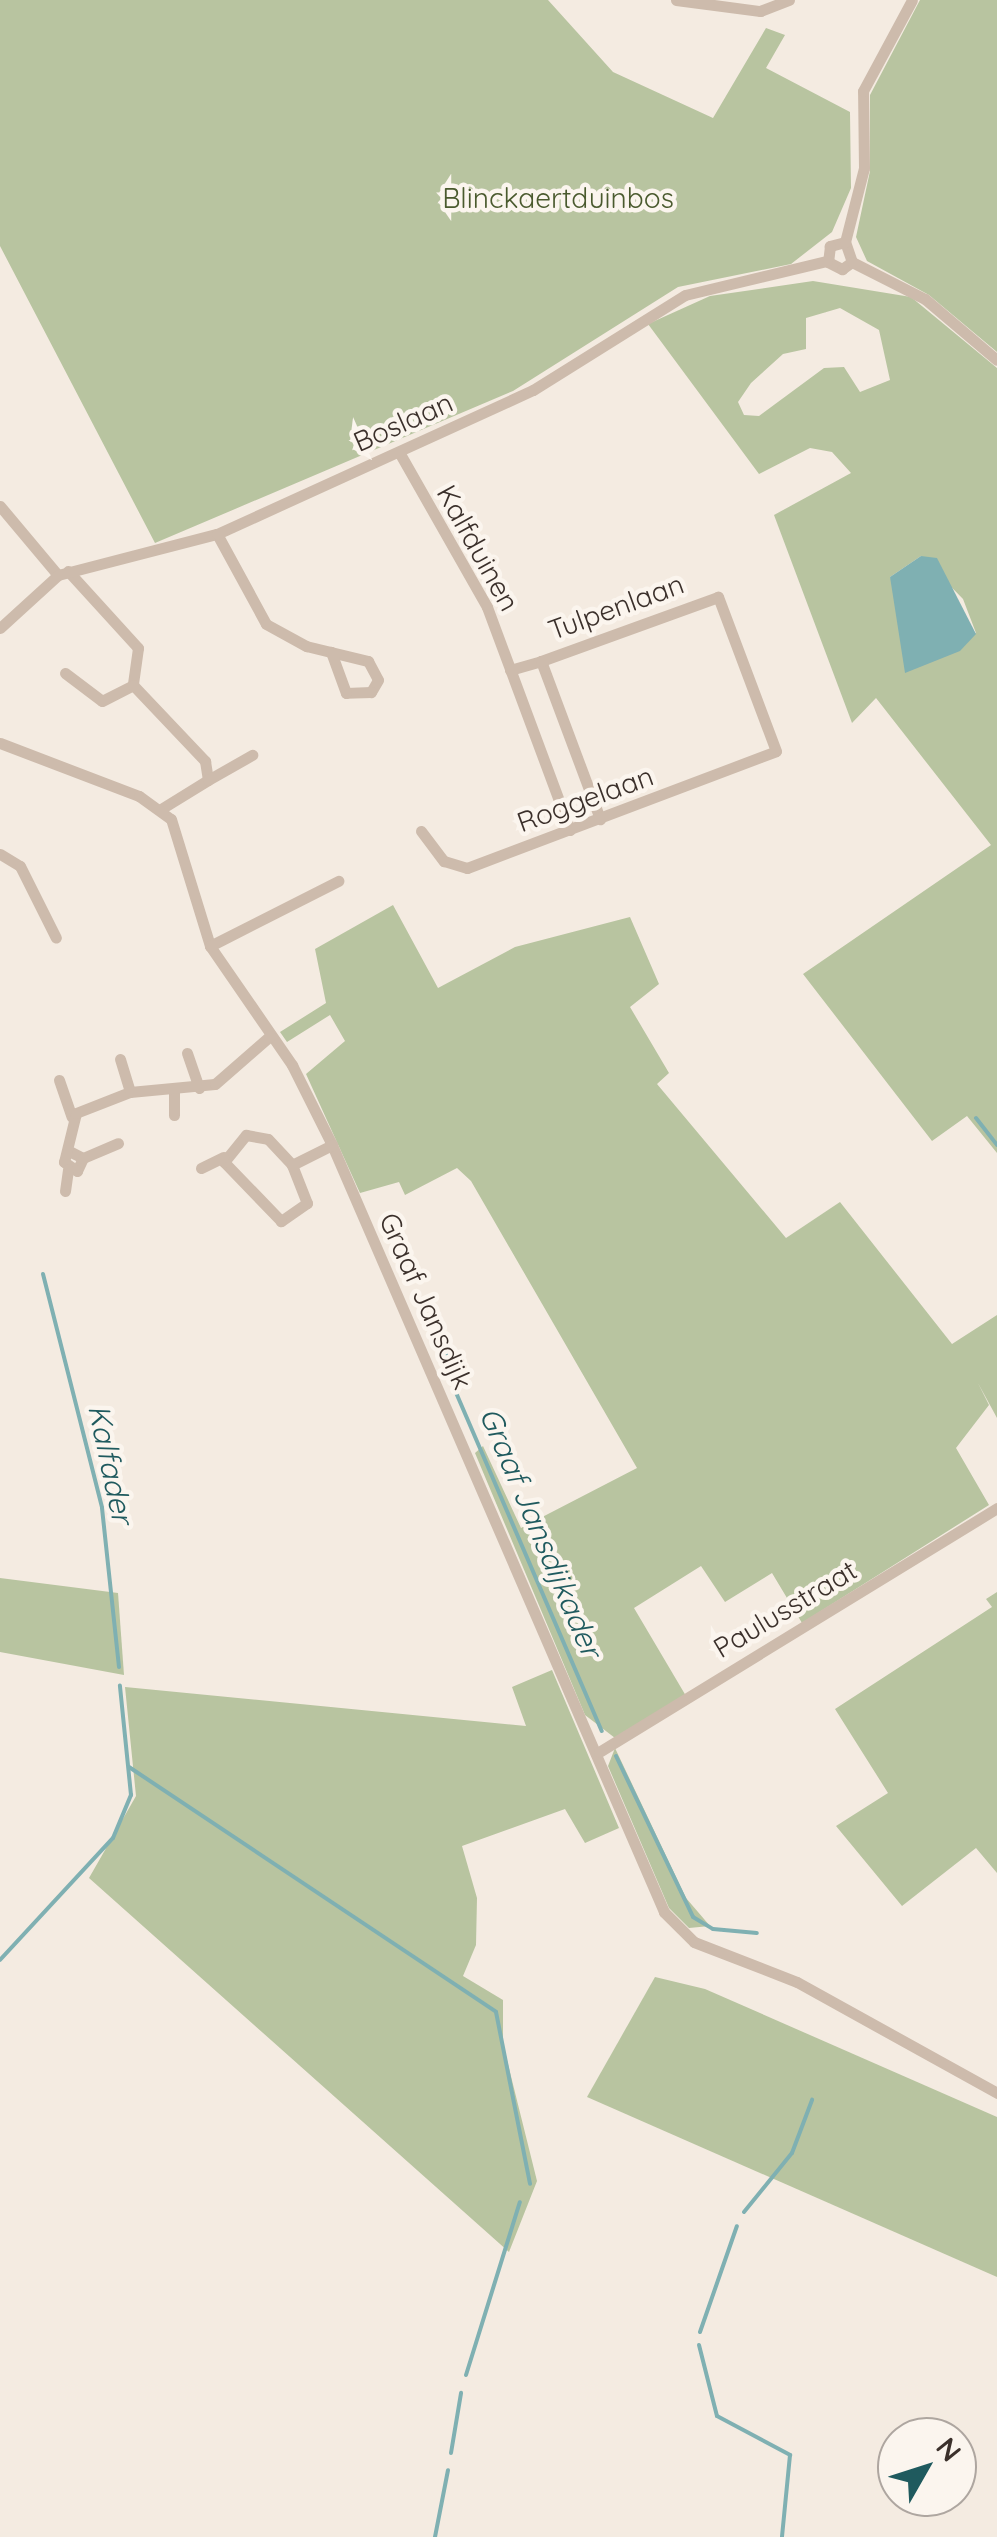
<!DOCTYPE html>
<style>
body{margin:0}
#map{position:relative;width:997px;height:2537px;overflow:hidden;background:#f4ebe1;font-family:Quicksand,sans-serif}
div>[style]{position:absolute}
.green>*{inset:0;background:#b8c4a0}
.water>*{inset:0;background:#7fb0b2}
.stream>*{height:4px;margin:-2px;padding:0 2px;transform-origin:2px;border-radius:2px;background:#7fb0b2}
.minor>*{height:11px;margin:-5.5px;padding:0 5.5px;transform-origin:5.5px;border-radius:5.5px;background:#cdbbac}
span{translate:-50% -50%;white-space:nowrap;text-align:center;line-height:1.15;-webkit-text-stroke:9px #fbf5ee;paint-order:stroke}
.park-label{font-size:28px;color:#4a5a2e}
.street-label{font-size:28px;color:#3b302b}
.water-label{font-size:30px;color:#1f5a5e;font-style:italic}
.north{position:absolute;left:877px;top:2417px;width:100px;height:100px;box-sizing:border-box;background:#fbf5ee;border:2px solid #aea6a0;border-radius:50%;rotate:51deg;font-size:28px;font-weight:700;line-height:40px;text-align:center;color:#3b302b}
.north::after{content:'';display:block;margin:auto;width:35px;height:45px;background:#1f5a5e;clip-path:polygon(50% 0,100% 100%,50% 72%,0 100%)}
</style>
<div id="map">
<div class="green">
<i style="clip-path:polygon(0 0,548px 0,613px 72px,713px 118px,766px 28px,785px 35px,766px 68px,850px 112px,851px 188px,832px 232px,791px 264px,678px 287px,513px 391px,155px 543px,0 246px)"></i>
<i style="clip-path:polygon(920px 0,997px 0,997px 352px,929px 295px,867px 261px,856px 237px,870px 171px,870px 95px)"></i>
<i style="clip-path:polygon(evenodd,813px 281px,911px 297px,997px 368px,997px 1153px,967px 1116px,932px 1141px,803px 974px,991px 845px,876px 698px,852px 723px,774px 515px,851px 473px,832px 452px,810px 448px,759px 474px,648px 324px,710px 296px,813px 281px,840px 308px,879px 330px,890px 380px,860px 392px,844px 367px,824px 368px,759px 416px,744px 415px,738px 402px,751px 383px,783px 354px,806px 349px,806px 318px,840px 308px,813px 281px,921px 556px,963px 599px,976px 633px,935px 659px,890px 577px,921px 556px)"></i>
<i style="clip-path:polygon(393px 905px,438px 988px,515px 947px,630px 917px,659px 984px,630px 1007px,669px 1073px,657px 1084px,786px 1238px,840px 1202px,952px 1344px,997px 1315px,997px 1418px,978px 1383px,989px 1405px,956px 1448px,989px 1505px,802px 1623px,772px 1573px,725px 1602px,701px 1566px,634px 1608px,686px 1696px,615px 1738px,585px 1715px,475px 1453px,483px 1446px,521px 1528px,637px 1468px,471px 1181px,457px 1168px,405px 1195px,399px 1182px,360px 1193px,306px 1074px,345px 1041px,330px 1015px,287px 1042px,280px 1032px,326px 1003px,315px 949px)"></i>
<i style="clip-path:polygon(0 1578px,118px 1593px,124px 1675px,0 1652px)"></i>
<i style="clip-path:polygon(997px 1592px,997px 1873px,976px 1848px,902px 1906px,836px 1826px,888px 1793px,835px 1709px,992px 1607px,986px 1599px)"></i>
<i style="clip-path:polygon(552px 1670px,619px 1828px,585px 1843px,565px 1809px,462px 1846px,477px 1898px,476px 1945px,463px 1976px,503px 2000px,503px 2044px,537px 2181px,509px 2252px,89px 1878px,136px 1796px,125px 1687px,526px 1726px,512px 1687px)"></i>
<i style="clip-path:polygon(615px 1748px,686px 1898px,710px 1926px,689px 1928px,669px 1908px,608px 1766px)"></i>
<i style="clip-path:polygon(655px 1977px,705px 1989px,997px 2117px,997px 2277px,587px 2097px)"></i>
</div>
<div class="water">
<i style="clip-path:polygon(921px 556px,937px 558px,976px 634px,960px 651px,905px 673px,890px 577px)"></i>
</div>
<div class="stream">
<i style="left:976px;top:1118px;width:34px;rotate:52deg"></i>
<i style="left:43px;top:1274px;width:241px;rotate:75.8deg"></i>
<i style="left:102px;top:1508px;width:160px;rotate:83.9deg"></i>
<i style="left:445px;top:1349px;width:33px;rotate:79deg"></i>
<i style="left:451px;top:1381px;width:381px;rotate:66.7deg"></i>
<i style="left:616px;top:1756px;width:178px;rotate:64.4deg"></i>
<i style="left:693px;top:1917px;width:23px;rotate:31deg"></i>
<i style="left:713px;top:1929px;width:44px;rotate:5.2deg"></i>
<i style="left:129px;top:1767px;width:441px;rotate:33.7deg"></i>
<i style="left:496px;top:2012px;width:175px;rotate:78.8deg"></i>
<i style="left:0;top:1960px;width:166px;rotate:-47.2deg"></i>
<i style="left:113px;top:1838px;width:47px;rotate:-67.3deg"></i>
<i style="left:131px;top:1795px;width:110px;rotate:-95.8deg"></i>
<i style="left:744px;top:2212px;width:76px;rotate:-50.9deg"></i>
<i style="left:792px;top:2153px;width:57px;rotate:-69.3deg"></i>
<i style="left:700px;top:2332px;width:112px;rotate:-70.8deg"></i>
<i style="left:699px;top:2345px;width:73px;rotate:75.8deg"></i>
<i style="left:717px;top:2416px;width:83px;rotate:28.1deg"></i>
<i style="left:790px;top:2455px;width:82px;rotate:95.6deg"></i>
<i style="left:466px;top:2375px;width:181px;rotate:-72.7deg"></i>
<i style="left:451px;top:2453px;width:61px;rotate:-80.5deg"></i>
<i style="left:435px;top:2537px;width:68px;rotate:-79deg"></i>
</div>
<div class="minor">
<i style="left:676px;top:0;width:85px;rotate:7.5deg"></i>
<i style="left:760px;top:11px;width:31px;rotate:-21deg"></i>
<i style="left:845px;top:242px;width:16px;rotate:165deg"></i>
<i style="left:830px;top:246px;width:16px;rotate:97deg"></i>
<i style="left:828px;top:262px;width:16px;rotate:27deg"></i>
<i style="left:842px;top:269px;width:12px;rotate:-35deg"></i>
<i style="left:852px;top:262px;width:21px;rotate:-109deg"></i>
<i style="left:845px;top:242px;width:76px;rotate:-75.6deg"></i>
<i style="left:864px;top:168px;width:77px;rotate:-90.7deg"></i>
<i style="left:863px;top:91px;width:103px;rotate:-61.7deg"></i>
<i style="left:852px;top:262px;width:82px;rotate:26.9deg"></i>
<i style="left:925px;top:299px;width:94px;rotate:40.3deg"></i>
<i style="left:399px;top:452px;width:178px;rotate:60.4deg"></i>
<i style="left:487px;top:607px;width:238px;rotate:69.6deg"></i>
<i style="left:0;top:506px;width:90px;rotate:50deg"></i>
<i style="left:217px;top:534px;width:102px;rotate:61.4deg"></i>
<i style="left:266px;top:624px;width:46px;rotate:28.8deg"></i>
<i style="left:306px;top:646px;width:64px;rotate:13.6deg"></i>
<i style="left:368px;top:661px;width:21px;rotate:62deg"></i>
<i style="left:378px;top:680px;width:14px;rotate:120deg"></i>
<i style="left:371px;top:692px;width:25px;rotate:178deg"></i>
<i style="left:346px;top:693px;width:44px;rotate:-110.1deg"></i>
<i style="left:68px;top:571px;width:104px;rotate:47.7deg"></i>
<i style="left:138px;top:648px;width:37px;rotate:98deg"></i>
<i style="left:0;top:628px;width:79px;rotate:-42.4deg"></i>
<i style="left:58px;top:575px;width:164px;rotate:-14.5deg"></i>
<i style="left:217px;top:534px;width:347px;rotate:-24.5deg"></i>
<i style="left:533px;top:390px;width:179px;rotate:-32deg"></i>
<i style="left:685px;top:295px;width:146px;rotate:-13.5deg"></i>
<i style="left:510px;top:670px;width:32px;rotate:-16deg"></i>
<i style="left:541px;top:661px;width:169px;rotate:69.5deg"></i>
<i style="left:65px;top:673px;width:46px;rotate:37.1deg"></i>
<i style="left:102px;top:701px;width:35px;rotate:-27deg"></i>
<i style="left:133px;top:685px;width:105px;rotate:46.5deg"></i>
<i style="left:205px;top:761px;width:19px;rotate:81deg"></i>
<i style="left:208px;top:780px;width:55px;rotate:148.3deg"></i>
<i style="left:0;top:743px;width:149px;rotate:20.9deg"></i>
<i style="left:139px;top:796px;width:39px;rotate:36deg"></i>
<i style="left:171px;top:819px;width:133px;rotate:72.9deg"></i>
<i style="left:210px;top:946px;width:145px;rotate:55.4deg"></i>
<i style="left:292px;top:1065px;width:89px;rotate:63.4deg"></i>
<i style="left:332px;top:1145px;width:836px;rotate:66.59deg"></i>
<i style="left:664px;top:1912px;width:42px;rotate:45deg"></i>
<i style="left:694px;top:1942px;width:110px;rotate:21.2deg"></i>
<i style="left:797px;top:1982px;width:229px;rotate:29deg"></i>
<i style="left:208px;top:780px;width:51px;rotate:-29.6deg"></i>
<i style="left:421px;top:831px;width:38px;rotate:53deg"></i>
<i style="left:444px;top:861px;width:24px;rotate:17deg"></i>
<i style="left:467px;top:868px;width:330px;rotate:-20.7deg"></i>
<i style="left:776px;top:751px;width:165px;rotate:-110.6deg"></i>
<i style="left:718px;top:597px;width:188px;rotate:160.1deg"></i>
<i style="left:0;top:854px;width:23px;rotate:31deg"></i>
<i style="left:20px;top:866px;width:80px;rotate:63.4deg"></i>
<i style="left:210px;top:946px;width:144px;rotate:-26.9deg"></i>
<i style="left:187px;top:1053px;width:37px;rotate:71deg"></i>
<i style="left:120px;top:1059px;width:34px;rotate:73deg"></i>
<i style="left:59px;top:1080px;width:39px;rotate:71deg"></i>
<i style="left:174px;top:1115px;width:25px;rotate:-90deg"></i>
<i style="left:71px;top:1152px;width:13px;rotate:27deg"></i>
<i style="left:83px;top:1158px;width:14px;rotate:115deg"></i>
<i style="left:77px;top:1171px;width:16px;rotate:-145deg"></i>
<i style="left:64px;top:1162px;width:50px;rotate:-76.2deg"></i>
<i style="left:76px;top:1113px;width:58px;rotate:-21.3deg"></i>
<i style="left:130px;top:1092px;width:85px;rotate:-5.4deg"></i>
<i style="left:215px;top:1084px;width:73px;rotate:-41.1deg"></i>
<i style="left:83px;top:1158px;width:38px;rotate:-23deg"></i>
<i style="left:292px;top:1165px;width:41px;rotate:68.5deg"></i>
<i style="left:307px;top:1203px;width:32px;rotate:145deg"></i>
<i style="left:281px;top:1221px;width:82px;rotate:-134deg"></i>
<i style="left:224px;top:1162px;width:35px;rotate:-51deg"></i>
<i style="left:246px;top:1135px;width:22px;rotate:10deg"></i>
<i style="left:268px;top:1139px;width:35px;rotate:47deg"></i>
<i style="left:292px;top:1165px;width:45px;rotate:-26.6deg"></i>
<i style="left:201px;top:1168px;width:25px;rotate:-26deg"></i>
<i style="left:65px;top:1191px;width:22px;rotate:-82deg"></i>
<i style="left:599px;top:1752px;width:467px;rotate:-31.5deg"></i>
</div>
<div class="park-label">
<span style="left:558px;top:198px">Blinckaertduinbos</span>
</div>
<div class="street-label">
<span style="left:403px;top:422px;rotate:-24deg">Boslaan</span>
<span style="left:478px;top:548px;rotate:61deg">Kalfduinen</span>
<span style="left:616px;top:607px;rotate:-20deg">Tulpenlaan</span>
<span style="left:585px;top:799px;rotate:-20deg">Roggelaan</span>
<span style="left:426px;top:1301px;rotate:66deg">Graaf Jansdijk</span>
<span style="left:785px;top:1609px;rotate:-31deg">Paulusstraat</span>
</div>
<div class="water-label">
<span style="left:111px;top:1464px;rotate:78deg">Kalfader</span>
<span style="left:541px;top:1532px;rotate:67deg">Graaf Jansdijkader</span>
</div>
<div class="north">N</div>
</div>
